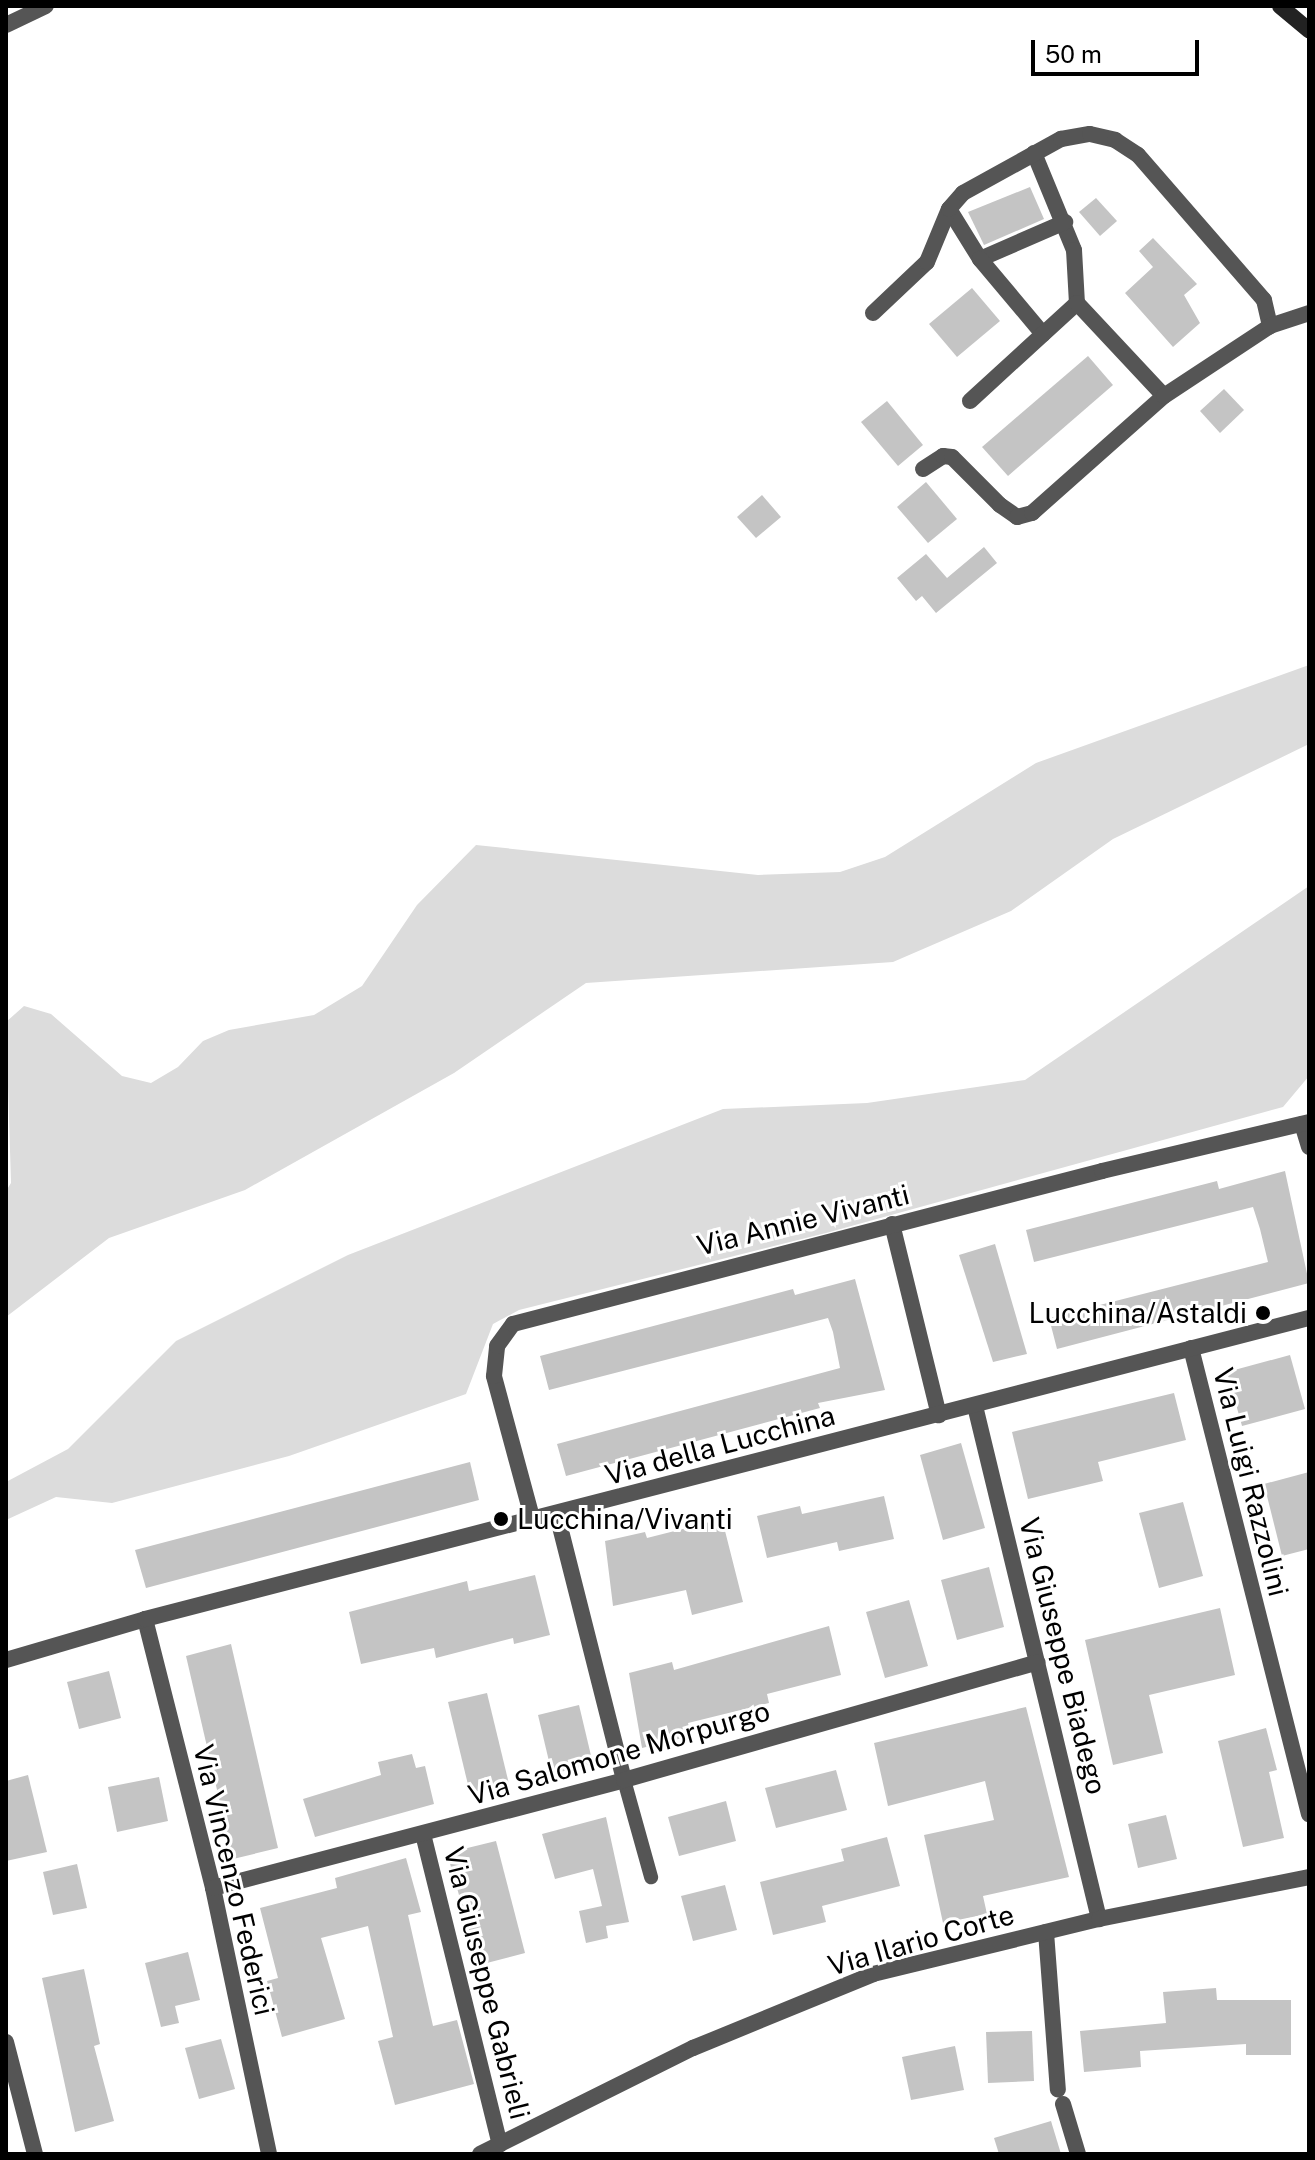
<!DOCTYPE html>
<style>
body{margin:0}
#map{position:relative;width:1315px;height:2160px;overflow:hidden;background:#fff;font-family:"Public Sans",sans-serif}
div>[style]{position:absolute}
.green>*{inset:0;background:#dcdcdc}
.building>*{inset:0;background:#c4c4c4}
.lane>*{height:14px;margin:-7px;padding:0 7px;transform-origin:7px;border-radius:7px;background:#555}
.street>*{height:16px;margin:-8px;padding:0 8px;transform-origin:8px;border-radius:8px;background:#555}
.secondary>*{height:16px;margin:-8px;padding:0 8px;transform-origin:8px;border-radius:8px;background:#222}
.dots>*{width:22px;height:22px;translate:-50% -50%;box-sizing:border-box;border:4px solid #fff;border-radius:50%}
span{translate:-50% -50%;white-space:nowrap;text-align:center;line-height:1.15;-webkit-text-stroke:6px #fff;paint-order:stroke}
.street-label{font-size:28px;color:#000}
.poi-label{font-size:28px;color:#000}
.right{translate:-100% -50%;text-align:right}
.left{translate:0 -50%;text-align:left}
.frame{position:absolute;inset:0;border:8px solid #000;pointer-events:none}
.scale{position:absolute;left:1031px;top:40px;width:168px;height:36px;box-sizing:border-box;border:4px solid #000;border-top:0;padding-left:10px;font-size:24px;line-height:28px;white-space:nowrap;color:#000;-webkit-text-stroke:6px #fff;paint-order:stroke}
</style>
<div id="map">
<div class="green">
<i style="clip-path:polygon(1309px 665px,1309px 744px,1113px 839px,1011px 911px,893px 962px,586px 983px,454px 1073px,245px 1190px,109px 1238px,6px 1317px,6px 1191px,11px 1183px,6px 1022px,24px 1006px,51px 1014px,122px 1076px,151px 1083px,178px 1067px,203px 1041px,229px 1030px,314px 1015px,362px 986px,417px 905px,476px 845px,758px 875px,840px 872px,885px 857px,1036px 763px)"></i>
<i style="clip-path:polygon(1309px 886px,1309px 1076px,1283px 1107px,826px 1233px,519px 1310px,493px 1324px,466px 1394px,289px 1456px,112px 1503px,56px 1497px,6px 1520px,6px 1482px,68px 1449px,176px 1341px,348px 1255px,723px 1109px,867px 1103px,1025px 1080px)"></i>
</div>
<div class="building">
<i style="clip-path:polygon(1030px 187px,1044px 219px,984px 245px,968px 212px)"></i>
<i style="clip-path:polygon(1096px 198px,1117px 221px,1100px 236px,1079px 212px)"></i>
<i style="clip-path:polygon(1153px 238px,1197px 284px,1184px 295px,1200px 323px,1173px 347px,1125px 293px,1153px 267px,1139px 251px)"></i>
<i style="clip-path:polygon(972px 288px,1000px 321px,957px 357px,929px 324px)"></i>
<i style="clip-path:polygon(1088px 356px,1113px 385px,1008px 476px,982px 447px)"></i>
<i style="clip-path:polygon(1224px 389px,1244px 410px,1220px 433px,1200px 411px)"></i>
<i style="clip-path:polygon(887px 401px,923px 445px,898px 466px,861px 422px)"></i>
<i style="clip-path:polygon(926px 482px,957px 519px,928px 543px,897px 507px)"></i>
<i style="clip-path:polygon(762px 495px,781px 517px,756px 538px,737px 517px)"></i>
<i style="clip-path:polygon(984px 547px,997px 563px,936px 613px,922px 596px,916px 601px,897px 578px,926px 554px,947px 578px)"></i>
<i style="clip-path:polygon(1285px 1171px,1309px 1283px,1057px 1349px,1049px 1318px,1268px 1262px,1260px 1229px,1253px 1207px,1034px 1262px,1026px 1230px,1217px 1181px,1219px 1189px)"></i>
<i style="clip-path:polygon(995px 1244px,1027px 1354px,993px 1362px,959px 1255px)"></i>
<i style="clip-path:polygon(855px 1279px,885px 1390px,818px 1403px,820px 1408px,566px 1476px,557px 1444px,840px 1368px,833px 1332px,828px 1318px,549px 1390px,540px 1356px,793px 1289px,795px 1295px)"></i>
<i style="clip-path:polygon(1290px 1355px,1305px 1409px,1242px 1426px,1227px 1372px)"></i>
<i style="clip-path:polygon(1174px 1393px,1186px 1440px,1098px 1462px,1103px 1481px,1028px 1499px,1012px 1432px)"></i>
<i style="clip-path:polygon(961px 1443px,985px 1528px,943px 1540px,920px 1455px)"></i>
<i style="clip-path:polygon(470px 1462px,479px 1500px,146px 1588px,135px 1550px)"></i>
<i style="clip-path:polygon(1309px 1472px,1309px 1549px,1282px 1556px,1264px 1484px)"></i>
<i style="clip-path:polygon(884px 1496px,894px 1539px,839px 1551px,837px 1542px,767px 1558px,757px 1516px,800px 1506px,802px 1514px)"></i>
<i style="clip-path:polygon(1183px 1502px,1203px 1576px,1159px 1588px,1139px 1513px)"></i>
<i style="clip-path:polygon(722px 1519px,743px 1602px,692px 1615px,686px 1590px,613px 1606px,605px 1541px,645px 1532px,647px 1538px)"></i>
<i style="clip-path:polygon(989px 1567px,1004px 1627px,957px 1640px,941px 1580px)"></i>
<i style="clip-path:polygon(535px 1575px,550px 1635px,514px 1644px,513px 1638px,436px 1658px,434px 1648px,361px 1664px,349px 1612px,467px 1581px,469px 1591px)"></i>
<i style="clip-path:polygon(909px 1600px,928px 1666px,885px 1678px,866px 1612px)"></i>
<i style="clip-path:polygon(1220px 1608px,1235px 1675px,1149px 1695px,1163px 1753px,1113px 1765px,1085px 1640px)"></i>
<i style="clip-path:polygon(829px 1626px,841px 1675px,767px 1694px,769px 1703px,688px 1723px,691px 1736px,642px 1748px,629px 1673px,672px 1662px,674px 1670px)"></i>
<i style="clip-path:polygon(231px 1644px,278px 1848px,233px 1859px,186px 1656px)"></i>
<i style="clip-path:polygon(109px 1671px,121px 1718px,79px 1729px,67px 1682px)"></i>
<i style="clip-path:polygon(487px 1693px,509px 1784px,470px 1793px,448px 1702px)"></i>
<i style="clip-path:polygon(579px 1705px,593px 1764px,552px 1774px,538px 1715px)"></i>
<i style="clip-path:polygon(1026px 1707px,1069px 1877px,983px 1896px,987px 1914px,943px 1923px,924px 1835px,994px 1820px,985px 1781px,888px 1806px,874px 1743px)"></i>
<i style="clip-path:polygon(1266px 1728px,1277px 1770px,1269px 1772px,1284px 1838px,1243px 1847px,1218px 1741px)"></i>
<i style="clip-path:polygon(412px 1754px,416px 1768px,425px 1766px,434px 1804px,315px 1837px,303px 1799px,381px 1775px,378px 1762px)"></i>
<i style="clip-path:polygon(836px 1770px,847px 1810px,776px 1828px,765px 1788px)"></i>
<i style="clip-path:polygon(28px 1775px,47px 1852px,6px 1861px,6px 1781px)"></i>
<i style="clip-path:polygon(159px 1777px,168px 1821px,117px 1832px,108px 1787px)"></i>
<i style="clip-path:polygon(726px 1801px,736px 1841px,679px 1856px,668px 1817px)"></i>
<i style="clip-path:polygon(1166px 1815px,1177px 1859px,1138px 1868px,1128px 1824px)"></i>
<i style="clip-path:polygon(606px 1817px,629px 1922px,606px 1926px,608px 1938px,586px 1943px,579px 1911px,602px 1906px,593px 1869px,555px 1879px,542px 1834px)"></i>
<i style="clip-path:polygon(887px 1837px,900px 1886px,822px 1906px,826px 1922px,773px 1935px,760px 1882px,844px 1861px,841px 1849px)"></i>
<i style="clip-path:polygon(496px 1841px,525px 1953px,479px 1965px,447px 1853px)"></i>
<i style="clip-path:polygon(406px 1858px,421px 1912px,408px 1915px,433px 2026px,457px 2020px,474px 2084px,395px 2105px,378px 2041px,393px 2037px,368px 1926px,321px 1938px,345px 2019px,282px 2037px,267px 1981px,278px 1978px,260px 1908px,337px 1888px,335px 1878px)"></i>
<i style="clip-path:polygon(77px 1864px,87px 1908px,53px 1915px,43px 1872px)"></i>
<i style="clip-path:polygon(725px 1885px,737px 1930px,693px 1941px,681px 1896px)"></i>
<i style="clip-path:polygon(188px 1952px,200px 2000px,175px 2006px,179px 2023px,161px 2027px,145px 1963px)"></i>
<i style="clip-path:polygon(84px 1969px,100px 2044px,94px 2046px,114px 2121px,75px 2132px,42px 1978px)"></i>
<i style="clip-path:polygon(1216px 1988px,1217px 2000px,1291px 2000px,1291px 2055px,1246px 2055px,1246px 2044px,1140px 2051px,1141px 2067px,1084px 2072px,1080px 2031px,1166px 2023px,1163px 1992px)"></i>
<i style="clip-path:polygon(1032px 2031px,1034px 2081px,988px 2083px,986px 2032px)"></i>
<i style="clip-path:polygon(221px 2039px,235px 2089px,199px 2099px,185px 2048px)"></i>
<i style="clip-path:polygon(955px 2046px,964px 2090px,911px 2100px,902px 2057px)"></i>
<i style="clip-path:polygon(1051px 2121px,1061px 2154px,999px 2154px,994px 2138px)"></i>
</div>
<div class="lane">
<i style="left:624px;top:1780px;width:101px;rotate:74.4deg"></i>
</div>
<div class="street">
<i style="left:6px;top:25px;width:44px;rotate:-25.4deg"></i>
<i style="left:1034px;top:153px;width:105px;rotate:67.6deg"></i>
<i style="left:1074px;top:250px;width:53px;rotate:86.8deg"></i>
<i style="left:949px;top:209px;width:59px;rotate:58.2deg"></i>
<i style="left:980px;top:259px;width:93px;rotate:-23.5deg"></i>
<i style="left:980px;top:259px;width:98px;rotate:50deg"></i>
<i style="left:873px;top:313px;width:74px;rotate:-43.4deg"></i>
<i style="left:927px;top:262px;width:57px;rotate:-67.5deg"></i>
<i style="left:949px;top:209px;width:21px;rotate:-49deg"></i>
<i style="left:963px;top:193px;width:112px;rotate:-28.9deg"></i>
<i style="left:1061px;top:139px;width:29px;rotate:-10deg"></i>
<i style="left:1090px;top:134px;width:26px;rotate:13deg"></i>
<i style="left:1115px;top:140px;width:27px;rotate:33deg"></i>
<i style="left:1138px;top:155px;width:192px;rotate:49deg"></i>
<i style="left:1264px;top:300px;width:27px;rotate:77deg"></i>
<i style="left:970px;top:401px;width:145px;rotate:-42.5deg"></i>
<i style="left:1077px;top:303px;width:127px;rotate:46.9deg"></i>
<i style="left:923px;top:469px;width:24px;rotate:-33deg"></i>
<i style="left:943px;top:456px;width:9px;rotate:6deg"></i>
<i style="left:952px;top:457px;width:68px;rotate:45deg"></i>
<i style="left:1000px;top:505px;width:21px;rotate:35deg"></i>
<i style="left:1017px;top:517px;width:16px;rotate:-15deg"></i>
<i style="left:1032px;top:513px;width:176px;rotate:-41.6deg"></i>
<i style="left:1164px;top:396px;width:127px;rotate:-33.4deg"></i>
<i style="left:1270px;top:326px;width:41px;rotate:-18.4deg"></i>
<i style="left:1302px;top:1124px;width:24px;rotate:73deg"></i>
<i style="left:892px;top:1224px;width:197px;rotate:76.2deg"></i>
<i style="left:1191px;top:1348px;width:481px;rotate:75.8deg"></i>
<i style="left:975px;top:1406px;width:528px;rotate:76.41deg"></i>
<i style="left:557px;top:1515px;width:273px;rotate:75.8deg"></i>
<i style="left:533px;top:1521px;width:150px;rotate:-105.1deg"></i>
<i style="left:494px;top:1376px;width:30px;rotate:-84deg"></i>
<i style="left:497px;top:1346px;width:27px;rotate:-54deg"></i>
<i style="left:513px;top:1324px;width:609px;rotate:-14.56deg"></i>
<i style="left:1102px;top:1171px;width:213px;rotate:-13.3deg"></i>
<i style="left:145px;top:1619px;width:277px;rotate:75.8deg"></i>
<i style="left:213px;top:1888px;width:272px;rotate:78.1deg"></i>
<i style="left:6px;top:1660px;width:145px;rotate:-16.4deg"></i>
<i style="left:145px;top:1619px;width:1202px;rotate:-14.5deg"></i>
<i style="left:423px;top:1834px;width:320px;rotate:76.1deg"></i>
<i style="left:213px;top:1888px;width:425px;rotate:-14.7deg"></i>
<i style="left:624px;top:1780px;width:430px;rotate:-15.9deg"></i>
<i style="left:1046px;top:1932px;width:158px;rotate:85.7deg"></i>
<i style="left:6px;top:2042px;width:116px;rotate:75.5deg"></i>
<i style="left:1063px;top:2104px;width:52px;rotate:73.3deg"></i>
<i style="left:480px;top:2154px;width:238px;rotate:-26.5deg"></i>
<i style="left:693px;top:2048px;width:195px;rotate:-22.3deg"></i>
<i style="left:873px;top:1974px;width:233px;rotate:-13.7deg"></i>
<i style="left:1099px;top:1919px;width:214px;rotate:-11.3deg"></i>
</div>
<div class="secondary">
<i style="left:1280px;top:6px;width:38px;rotate:40deg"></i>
</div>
<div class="dots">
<i style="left:1263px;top:1313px;background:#000"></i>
<i style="left:501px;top:1519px;background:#000"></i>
</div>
<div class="street-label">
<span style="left:803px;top:1220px;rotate:-14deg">Via Annie Vivanti</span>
<span style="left:720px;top:1445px;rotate:-15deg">Via della Lucchina</span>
<span style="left:1251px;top:1482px;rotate:76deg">Via Luigi Razzolini</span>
<span style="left:1063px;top:1656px;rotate:76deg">Via Giuseppe Biadego</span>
<span style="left:619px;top:1753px;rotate:-16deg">Via Salomone Morpurgo</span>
<span style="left:234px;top:1880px;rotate:77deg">Via Vincenzo Federici</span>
<span style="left:921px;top:1940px;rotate:-16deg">Via Ilario Corte</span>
<span style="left:487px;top:1983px;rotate:76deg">Via Giuseppe Gabrieli</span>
</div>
<div class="poi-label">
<span class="right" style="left:1247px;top:1313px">Lucchina/Astaldi</span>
<span class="left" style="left:517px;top:1519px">Lucchina/Vivanti</span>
</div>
<div class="frame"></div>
<div class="scale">50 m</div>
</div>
